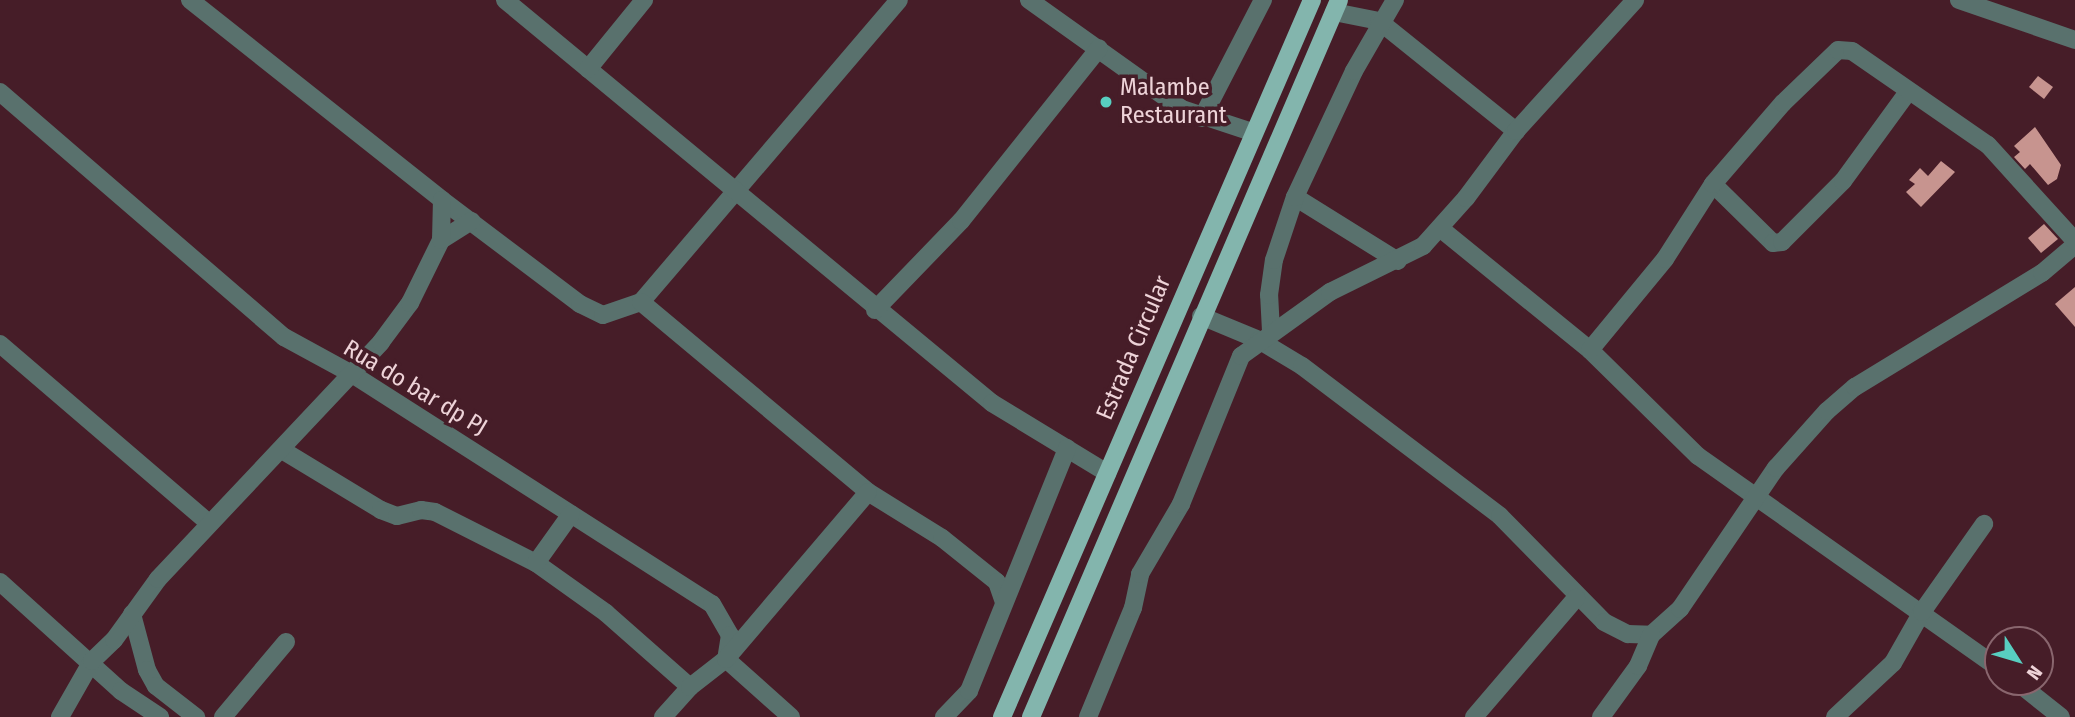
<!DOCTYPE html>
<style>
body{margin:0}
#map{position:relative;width:2075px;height:717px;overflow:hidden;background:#461d28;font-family:"Fira Sans Condensed",sans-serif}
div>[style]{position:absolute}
.building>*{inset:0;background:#c7948f}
.minor>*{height:18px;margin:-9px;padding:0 9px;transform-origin:9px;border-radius:9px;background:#59716d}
.major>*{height:18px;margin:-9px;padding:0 9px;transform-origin:9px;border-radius:9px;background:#83b5ad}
.dots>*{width:19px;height:19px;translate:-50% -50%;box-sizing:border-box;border:4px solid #461d28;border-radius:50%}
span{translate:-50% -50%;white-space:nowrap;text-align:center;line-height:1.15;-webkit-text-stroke:7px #461d28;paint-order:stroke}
.poi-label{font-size:24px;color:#eed3d8}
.left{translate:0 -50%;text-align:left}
.street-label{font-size:24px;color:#eed3d8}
.north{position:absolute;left:1984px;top:626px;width:70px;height:70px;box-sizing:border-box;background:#461d28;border:2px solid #89666e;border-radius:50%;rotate:127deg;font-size:19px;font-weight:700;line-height:28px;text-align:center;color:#eed3d8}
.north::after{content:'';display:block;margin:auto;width:24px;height:32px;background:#58cec0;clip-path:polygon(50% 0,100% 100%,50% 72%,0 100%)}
</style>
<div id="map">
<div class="building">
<i style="clip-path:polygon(2038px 76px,2053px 87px,2044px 99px,2029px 87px)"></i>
<i style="clip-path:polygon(2035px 127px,2061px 165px,2057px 179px,2048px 185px,2030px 164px,2025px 169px,2014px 157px,2020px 152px,2014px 146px)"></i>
<i style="clip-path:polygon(1941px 161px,1955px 172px,1921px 207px,1906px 192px,1915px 184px,1909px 180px,1920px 168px,1928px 176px)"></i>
<i style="clip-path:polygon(2044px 224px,2058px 239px,2041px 253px,2028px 238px)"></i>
<i style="clip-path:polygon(2075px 287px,2075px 327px,2055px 304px)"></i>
</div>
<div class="minor">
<i style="left:190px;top:0;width:322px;rotate:38.4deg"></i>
<i style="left:442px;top:200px;width:173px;rotate:37deg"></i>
<i style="left:580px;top:304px;width:25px;rotate:26deg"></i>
<i style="left:603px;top:315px;width:40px;rotate:-18.9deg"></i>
<i style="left:641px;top:302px;width:397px;rotate:-49.5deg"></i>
<i style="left:505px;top:0;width:632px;rotate:39.61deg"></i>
<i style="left:992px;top:403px;width:135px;rotate:31.3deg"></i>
<i style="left:1029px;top:0;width:188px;rotate:35.5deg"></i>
<i style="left:1182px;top:109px;width:74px;rotate:18.2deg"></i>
<i style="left:1959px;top:0;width:123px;rotate:19deg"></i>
<i style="left:1334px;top:12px;width:46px;rotate:11.3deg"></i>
<i style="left:1379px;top:21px;width:176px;rotate:38.8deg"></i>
<i style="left:588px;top:69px;width:89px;rotate:-50.9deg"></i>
<i style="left:0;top:92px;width:375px;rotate:40.8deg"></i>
<i style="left:284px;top:337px;width:77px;rotate:28.6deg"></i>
<i style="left:352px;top:374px;width:427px;rotate:32.6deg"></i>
<i style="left:712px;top:604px;width:36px;rotate:60deg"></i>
<i style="left:730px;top:635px;width:24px;rotate:99deg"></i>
<i style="left:726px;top:659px;width:87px;rotate:41.7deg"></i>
<i style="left:1202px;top:118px;width:133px;rotate:-62.7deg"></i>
<i style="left:1713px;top:184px;width:84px;rotate:44.5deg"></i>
<i style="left:1773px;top:243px;width:9px;rotate:-6deg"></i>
<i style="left:1782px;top:242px;width:86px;rotate:-45deg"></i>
<i style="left:1843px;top:181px;width:110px;rotate:-53.9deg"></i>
<i style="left:1295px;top:197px;width:121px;rotate:31.9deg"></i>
<i style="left:1441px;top:229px;width:192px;rotate:39.1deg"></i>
<i style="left:1590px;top:350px;width:151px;rotate:44.5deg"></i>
<i style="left:1698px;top:456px;width:367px;rotate:35.2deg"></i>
<i style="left:441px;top:240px;width:36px;rotate:-32deg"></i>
<i style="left:641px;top:302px;width:296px;rotate:39.9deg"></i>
<i style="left:868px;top:492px;width:87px;rotate:31.9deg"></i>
<i style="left:942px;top:538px;width:70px;rotate:38.7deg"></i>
<i style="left:997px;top:582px;width:21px;rotate:71deg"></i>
<i style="left:875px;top:310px;width:124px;rotate:-46deg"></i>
<i style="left:961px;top:221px;width:221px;rotate:-51.4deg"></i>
<i style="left:1201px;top:316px;width:63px;rotate:22.5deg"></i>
<i style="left:1259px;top:340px;width:50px;rotate:31.2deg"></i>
<i style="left:1302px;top:366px;width:248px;rotate:37.1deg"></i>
<i style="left:1500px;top:516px;width:148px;rotate:45.5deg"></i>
<i style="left:1604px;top:622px;width:27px;rotate:27deg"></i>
<i style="left:1628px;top:634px;width:23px;rotate:2deg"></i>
<i style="left:1651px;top:635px;width:39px;rotate:-42deg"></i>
<i style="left:1680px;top:609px;width:171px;rotate:-55.8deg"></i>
<i style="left:1776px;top:468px;width:76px;rotate:-48.2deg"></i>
<i style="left:1827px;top:411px;width:37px;rotate:-41deg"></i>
<i style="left:1855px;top:387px;width:219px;rotate:-31.4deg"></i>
<i style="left:2042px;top:273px;width:43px;rotate:-40.3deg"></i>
<i style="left:1271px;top:331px;width:36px;rotate:-93deg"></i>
<i style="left:1269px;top:295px;width:35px;rotate:-82deg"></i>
<i style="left:1274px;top:260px;width:66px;rotate:-71.6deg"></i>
<i style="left:1295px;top:197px;width:139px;rotate:-64.9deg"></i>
<i style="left:1354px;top:71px;width:82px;rotate:-60deg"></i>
<i style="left:0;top:344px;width:275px;rotate:40.6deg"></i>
<i style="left:1590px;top:350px;width:118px;rotate:-50.5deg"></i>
<i style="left:1665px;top:259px;width:89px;rotate:-57.4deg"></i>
<i style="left:1713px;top:184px;width:107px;rotate:-49.2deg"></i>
<i style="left:1783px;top:103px;width:76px;rotate:-43.9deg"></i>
<i style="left:1838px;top:50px;width:14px;rotate:4deg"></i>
<i style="left:1852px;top:51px;width:165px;rotate:34.7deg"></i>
<i style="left:1988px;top:145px;width:130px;rotate:47.8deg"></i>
<i style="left:282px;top:450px;width:116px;rotate:31.2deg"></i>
<i style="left:381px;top:510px;width:17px;rotate:21deg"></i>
<i style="left:397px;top:516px;width:25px;rotate:-14deg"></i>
<i style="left:421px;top:510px;width:14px;rotate:8deg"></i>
<i style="left:435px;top:512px;width:113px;rotate:26.8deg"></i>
<i style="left:536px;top:563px;width:86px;rotate:35.5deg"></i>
<i style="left:606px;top:613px;width:112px;rotate:41.4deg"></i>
<i style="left:536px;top:563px;width:60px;rotate:-54.5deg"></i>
<i style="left:0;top:582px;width:163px;rotate:42deg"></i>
<i style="left:121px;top:691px;width:47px;rotate:33.7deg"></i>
<i style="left:132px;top:614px;width:58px;rotate:75deg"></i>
<i style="left:147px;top:670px;width:18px;rotate:61deg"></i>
<i style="left:156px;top:686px;width:51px;rotate:37.8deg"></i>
<i style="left:2017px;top:682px;width:56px;rotate:38.5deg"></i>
<i style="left:60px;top:717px;width:64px;rotate:-60.3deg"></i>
<i style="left:92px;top:661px;width:30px;rotate:-44deg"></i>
<i style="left:114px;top:640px;width:75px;rotate:-54.2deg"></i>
<i style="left:158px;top:579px;width:325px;rotate:-46.7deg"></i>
<i style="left:381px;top:342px;width:49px;rotate:-53.4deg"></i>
<i style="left:410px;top:303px;width:70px;rotate:-63.8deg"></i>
<i style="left:441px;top:240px;width:40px;rotate:-88.6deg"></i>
<i style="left:223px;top:717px;width:98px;rotate:-50deg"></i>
<i style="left:663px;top:717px;width:40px;rotate:-48deg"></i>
<i style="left:690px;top:687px;width:46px;rotate:-37.9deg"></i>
<i style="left:726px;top:659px;width:219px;rotate:-49.6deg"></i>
<i style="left:944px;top:717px;width:36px;rotate:-46deg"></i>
<i style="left:969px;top:691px;width:262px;rotate:-68deg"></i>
<i style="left:1088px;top:717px;width:118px;rotate:-67.6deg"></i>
<i style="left:1133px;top:608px;width:35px;rotate:-78deg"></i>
<i style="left:1140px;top:574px;width:81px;rotate:-59.6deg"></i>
<i style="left:1181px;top:504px;width:160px;rotate:-67.9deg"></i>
<i style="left:1241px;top:356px;width:110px;rotate:-35.7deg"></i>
<i style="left:1330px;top:292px;width:104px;rotate:-26.3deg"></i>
<i style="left:1423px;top:246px;width:64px;rotate:-48.1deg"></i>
<i style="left:1466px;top:198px;width:84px;rotate:-53.3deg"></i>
<i style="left:1516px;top:131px;width:177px;rotate:-47.7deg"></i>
<i style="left:1474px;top:717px;width:157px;rotate:-49.4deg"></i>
<i style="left:1601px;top:717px;width:63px;rotate:-54deg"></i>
<i style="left:1638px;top:666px;width:34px;rotate:-67deg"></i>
<i style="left:1835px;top:717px;width:79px;rotate:-43deg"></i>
<i style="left:1893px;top:663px;width:59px;rotate:-60.4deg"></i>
<i style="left:1922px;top:612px;width:108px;rotate:-54.8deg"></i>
</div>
<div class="major">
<i style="left:1002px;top:717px;width:781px;rotate:-66.62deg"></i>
<i style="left:1031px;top:717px;width:780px;rotate:-66.75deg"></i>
</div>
<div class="dots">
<i style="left:1106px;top:102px;background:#58cec0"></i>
</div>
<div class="poi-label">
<span class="left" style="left:1120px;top:102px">Malambe<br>Restaurant</span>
</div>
<div class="street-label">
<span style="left:1134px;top:348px;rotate:-67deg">Estrada Circular</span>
<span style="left:415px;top:388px;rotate:31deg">Rua do bar dp PJ</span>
</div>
<div class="north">N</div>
</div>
